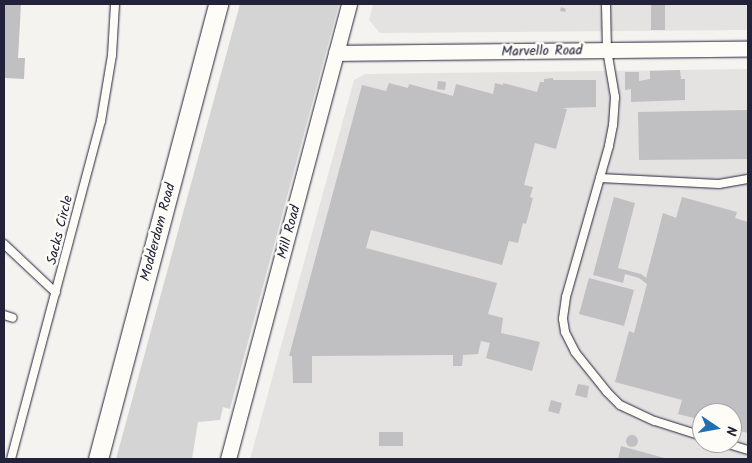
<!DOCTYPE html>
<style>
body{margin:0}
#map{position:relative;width:752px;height:463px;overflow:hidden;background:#f4f3ef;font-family:Kalam,sans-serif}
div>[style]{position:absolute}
.built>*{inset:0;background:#e4e3e2}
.green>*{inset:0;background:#d5d4d5}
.building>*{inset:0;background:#c0bfc2}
.round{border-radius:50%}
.roads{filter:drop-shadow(0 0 1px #22223b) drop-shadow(0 0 1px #22223b)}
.service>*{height:8px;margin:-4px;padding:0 4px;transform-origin:4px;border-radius:4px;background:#fdfcf7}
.minor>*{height:15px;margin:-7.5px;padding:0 7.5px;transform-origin:7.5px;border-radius:7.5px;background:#fdfcf7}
.tertiary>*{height:19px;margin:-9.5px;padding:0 9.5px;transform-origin:9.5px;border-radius:9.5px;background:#fdfcf7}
span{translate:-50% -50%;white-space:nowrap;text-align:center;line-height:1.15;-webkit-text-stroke:5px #fdfcf7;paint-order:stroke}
.street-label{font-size:14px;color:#22223b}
.frame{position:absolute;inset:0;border:5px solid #22223b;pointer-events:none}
.north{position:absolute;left:692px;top:403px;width:50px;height:50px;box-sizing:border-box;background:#fdfcf7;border:1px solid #a5a5ac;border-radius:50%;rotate:102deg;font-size:14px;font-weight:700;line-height:20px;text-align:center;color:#22223b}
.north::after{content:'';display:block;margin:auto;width:18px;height:22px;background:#1f6fb2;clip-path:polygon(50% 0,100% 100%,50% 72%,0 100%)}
</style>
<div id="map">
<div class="built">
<i style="clip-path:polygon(373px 4px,748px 4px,748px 30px,380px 33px,369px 20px)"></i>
<i style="clip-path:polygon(evenodd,748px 69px,748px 459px,250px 459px,354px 80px,365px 74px,748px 69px,702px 413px,732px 413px,732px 443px,702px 443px,702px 413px)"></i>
</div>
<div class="green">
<i style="clip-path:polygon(240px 4px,339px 4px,230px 409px,223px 407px,220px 420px,198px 422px,192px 459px,116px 459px)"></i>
</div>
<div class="building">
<i style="clip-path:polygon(4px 4px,21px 4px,18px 58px,25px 58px,24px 79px,4px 78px)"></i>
<i style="clip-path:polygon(651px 4px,665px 4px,665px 30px,651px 30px)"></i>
<i style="clip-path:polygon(561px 7px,566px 9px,565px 12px,560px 11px)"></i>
<i style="clip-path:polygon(680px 70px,681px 79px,685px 79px,685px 100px,631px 102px,631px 89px,625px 90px,625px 72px,639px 72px,639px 81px,650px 79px,650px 71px)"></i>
<i style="clip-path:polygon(553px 78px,553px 80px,596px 80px,596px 107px,562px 108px,567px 109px,556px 149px,535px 143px,524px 185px,533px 187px,530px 197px,533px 198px,526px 224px,523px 223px,518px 243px,509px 241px,502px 265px,371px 230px,366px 248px,497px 283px,488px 314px,503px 318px,501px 333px,540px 342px,532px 371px,486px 358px,490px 343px,481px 341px,478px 354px,463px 355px,462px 366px,453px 366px,453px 355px,312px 356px,312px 383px,293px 383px,292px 356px,289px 356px,362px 85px,386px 91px,389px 83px,408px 88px,409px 84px,453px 96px,456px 84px,493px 94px,495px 83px,503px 85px,503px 83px,537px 92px,540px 82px,544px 82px,544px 79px)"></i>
<i style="clip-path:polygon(438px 81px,446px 82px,445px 90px,437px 89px)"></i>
<i style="clip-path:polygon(748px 110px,748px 159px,639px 160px,638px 112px)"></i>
<i style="clip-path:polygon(614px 197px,635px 203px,618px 268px,641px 274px,646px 278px,663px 213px,676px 218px,682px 197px,737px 212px,735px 218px,748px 222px,748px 433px,732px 429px,732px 413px,709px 407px,708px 413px,702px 413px,702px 420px,678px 414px,682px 400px,615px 382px,629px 331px,634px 333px,647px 284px,639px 278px,625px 274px,623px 283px,593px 275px)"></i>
<i style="clip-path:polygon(589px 278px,634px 290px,624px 326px,579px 314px)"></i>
<i style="clip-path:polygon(578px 384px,589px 386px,587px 398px,575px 395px)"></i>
<i style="clip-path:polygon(551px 400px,562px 403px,559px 414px,548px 411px)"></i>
<i style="clip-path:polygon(379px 432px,403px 432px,403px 446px,379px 446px)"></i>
<i class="round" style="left:626px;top:435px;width:12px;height:12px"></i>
<i style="clip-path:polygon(621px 446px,668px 459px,618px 459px)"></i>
</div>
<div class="roads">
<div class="service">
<i style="left:606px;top:4px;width:46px;rotate:88.8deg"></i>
<i style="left:607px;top:50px;width:48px;rotate:80.3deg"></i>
<i style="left:615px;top:97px;width:28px;rotate:94deg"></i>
<i style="left:613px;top:125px;width:21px;rotate:101deg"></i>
<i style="left:609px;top:146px;width:157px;rotate:105.9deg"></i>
<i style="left:566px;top:297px;width:22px;rotate:98deg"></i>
<i style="left:563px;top:319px;width:13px;rotate:81deg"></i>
<i style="left:565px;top:332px;width:22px;rotate:63deg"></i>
<i style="left:575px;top:352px;width:51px;rotate:51.3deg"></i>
<i style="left:607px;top:392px;width:18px;rotate:45deg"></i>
<i style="left:620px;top:405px;width:38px;rotate:25deg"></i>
<i style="left:655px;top:421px;width:49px;rotate:17.7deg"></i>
<i style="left:600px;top:178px;width:119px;rotate:2.9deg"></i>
<i style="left:719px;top:184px;width:29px;rotate:-10deg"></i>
<i style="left:4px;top:244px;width:71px;rotate:43.3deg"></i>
<i style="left:4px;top:315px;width:9px;rotate:18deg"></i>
<i style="left:725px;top:443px;width:24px;rotate:17deg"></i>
<i style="left:11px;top:459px;width:350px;rotate:-75.1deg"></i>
<i style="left:101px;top:121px;width:67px;rotate:-80.5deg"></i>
<i style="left:112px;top:55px;width:51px;rotate:-86.6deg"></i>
</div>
<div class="minor">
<i style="left:336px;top:53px;width:412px;rotate:-0.6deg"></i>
<i style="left:228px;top:459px;width:471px;rotate:-75.1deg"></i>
</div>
<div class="tertiary">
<i style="left:98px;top:459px;width:471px;rotate:-75.2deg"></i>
</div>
</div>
<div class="street-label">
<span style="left:542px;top:51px;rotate:-1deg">Marvello Road</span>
<span style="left:60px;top:230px;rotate:-76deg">Sacks Circle</span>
<span style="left:158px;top:232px;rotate:-75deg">Modderdam Road</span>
<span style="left:289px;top:232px;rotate:-75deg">Mill Road</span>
</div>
<div class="frame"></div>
<div class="north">N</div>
</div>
